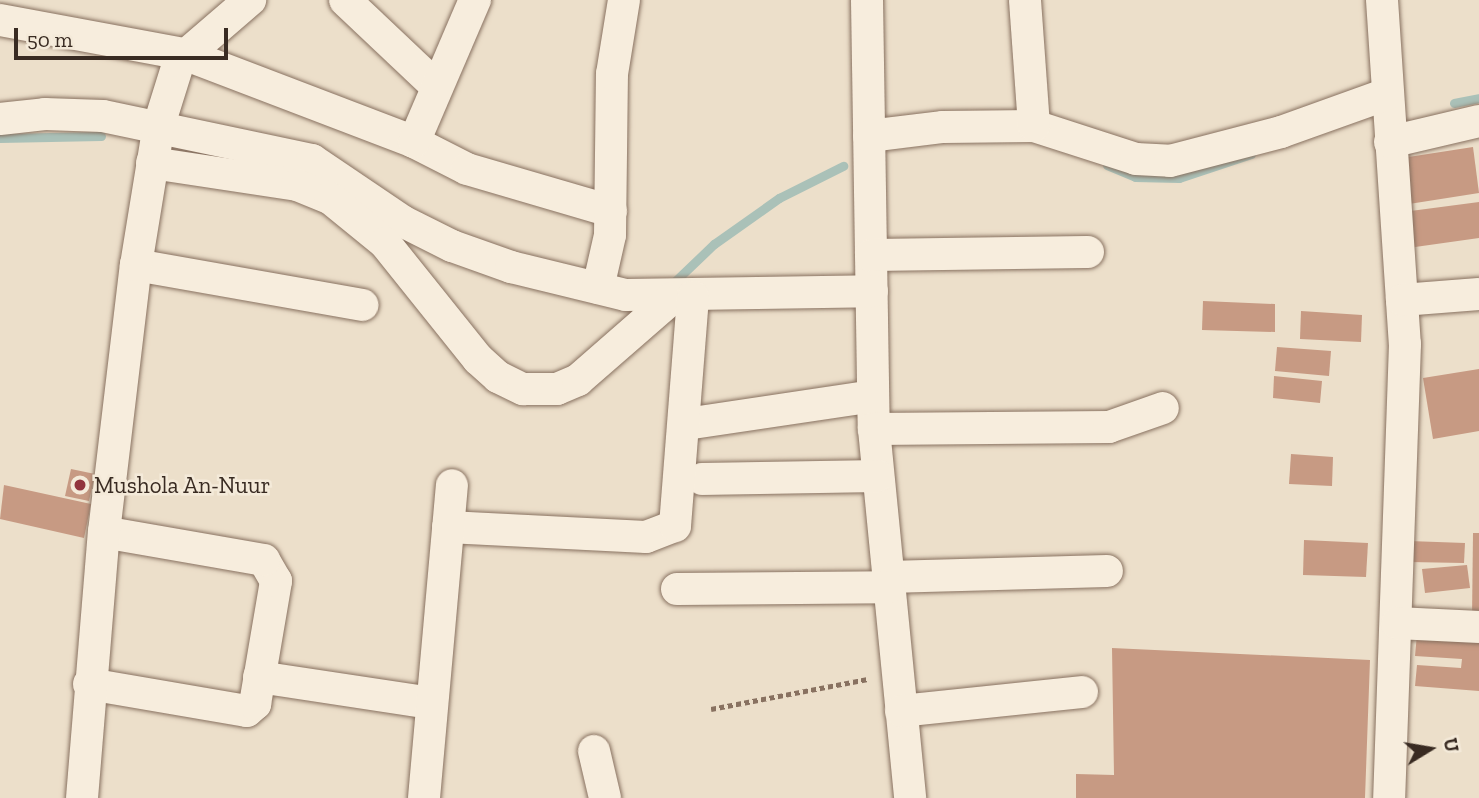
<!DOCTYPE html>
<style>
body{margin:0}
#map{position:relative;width:1479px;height:798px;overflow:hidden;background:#ecdfca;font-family:"Zilla Slab",serif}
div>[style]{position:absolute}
.stream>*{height:9px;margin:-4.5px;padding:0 4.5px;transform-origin:4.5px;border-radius:4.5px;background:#aac1b8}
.building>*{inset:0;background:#c79a83}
.path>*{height:4.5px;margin-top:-2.25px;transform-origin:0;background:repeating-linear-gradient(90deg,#887160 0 5px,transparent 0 8.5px)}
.roads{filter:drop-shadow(0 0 2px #887160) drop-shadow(0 0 2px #887160)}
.street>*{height:32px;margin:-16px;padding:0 16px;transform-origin:16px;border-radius:16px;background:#f7eddd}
.dots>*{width:19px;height:19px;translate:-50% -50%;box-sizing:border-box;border:4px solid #f4ead9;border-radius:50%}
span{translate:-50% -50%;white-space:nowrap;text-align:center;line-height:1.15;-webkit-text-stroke:5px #f4ead9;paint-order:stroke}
.poi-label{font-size:23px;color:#392b22}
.left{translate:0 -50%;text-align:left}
.north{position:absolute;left:1395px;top:714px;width:70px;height:70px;-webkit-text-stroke:5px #f4ead9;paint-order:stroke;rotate:79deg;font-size:19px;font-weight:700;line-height:28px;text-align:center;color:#392b22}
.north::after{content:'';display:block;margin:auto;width:24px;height:32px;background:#392b22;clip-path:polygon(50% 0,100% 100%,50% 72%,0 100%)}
.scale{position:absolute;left:14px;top:28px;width:214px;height:32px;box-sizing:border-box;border:4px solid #392b22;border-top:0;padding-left:9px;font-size:21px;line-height:24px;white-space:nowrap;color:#392b22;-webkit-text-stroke:5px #f4ead9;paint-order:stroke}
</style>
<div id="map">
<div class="stream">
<i style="left:1454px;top:103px;width:25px;rotate:-11deg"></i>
<i style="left:0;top:138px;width:101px;rotate:-1.1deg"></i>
<i style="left:1107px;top:165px;width:30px;rotate:23deg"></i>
<i style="left:1135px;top:177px;width:44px;rotate:1.3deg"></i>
<i style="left:1179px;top:178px;width:76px;rotate:-18.4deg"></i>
<i style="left:670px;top:286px;width:61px;rotate:-43.7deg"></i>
<i style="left:714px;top:244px;width:80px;rotate:-35.3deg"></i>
<i style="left:779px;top:198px;width:72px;rotate:-26.6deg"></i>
</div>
<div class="building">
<i style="clip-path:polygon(1473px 147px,1479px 193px,1409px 204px,1402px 158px)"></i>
<i style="clip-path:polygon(1479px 202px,1479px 238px,1408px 248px,1403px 212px)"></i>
<i style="clip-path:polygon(1203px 301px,1275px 304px,1275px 332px,1202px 330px)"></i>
<i style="clip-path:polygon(1301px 311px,1362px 315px,1361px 342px,1300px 339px)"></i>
<i style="clip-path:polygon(1277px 347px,1331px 351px,1329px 376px,1275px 371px)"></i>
<i style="clip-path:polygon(1479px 369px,1479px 431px,1433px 439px,1423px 378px)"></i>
<i style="clip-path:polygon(1274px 376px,1322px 381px,1320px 403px,1273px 398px)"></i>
<i style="clip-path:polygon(1291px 454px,1333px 457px,1332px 486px,1289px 484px)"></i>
<i style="clip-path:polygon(71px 469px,95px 474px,89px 501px,65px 496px)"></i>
<i style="clip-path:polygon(4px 485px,91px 504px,84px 538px,0 519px)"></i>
<i style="clip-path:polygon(1473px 533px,1479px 533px,1479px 619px,1472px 619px)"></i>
<i style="clip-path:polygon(1304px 540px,1368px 543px,1366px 577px,1303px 575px)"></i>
<i style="clip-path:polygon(1409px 541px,1465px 543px,1464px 563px,1409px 562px)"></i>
<i style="clip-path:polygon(1467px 565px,1470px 588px,1425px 593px,1422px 569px)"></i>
<i style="clip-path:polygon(1417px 634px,1479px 638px,1479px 691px,1415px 686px,1417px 665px,1461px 668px,1462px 659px,1415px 656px)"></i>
<i style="clip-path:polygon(1112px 648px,1370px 660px,1365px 798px,1076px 798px,1076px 774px,1114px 775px)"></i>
</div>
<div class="path">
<i style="left:711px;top:709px;width:161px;rotate:-10.8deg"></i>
</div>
<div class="roads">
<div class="street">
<i style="left:345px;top:0;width:125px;rotate:43.4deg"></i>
<i style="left:867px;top:0;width:429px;rotate:89.1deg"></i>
<i style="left:874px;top:429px;width:371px;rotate:84.4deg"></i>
<i style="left:1382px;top:0;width:345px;rotate:86.2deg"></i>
<i style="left:1405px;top:344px;width:454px;rotate:92deg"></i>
<i style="left:0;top:20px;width:187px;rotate:10.5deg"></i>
<i style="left:184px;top:54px;width:246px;rotate:20.9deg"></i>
<i style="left:414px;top:142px;width:59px;rotate:27deg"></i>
<i style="left:467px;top:169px;width:150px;rotate:16.3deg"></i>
<i style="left:0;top:119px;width:45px;rotate:-6.3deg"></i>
<i style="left:45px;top:114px;width:58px;rotate:2deg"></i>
<i style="left:103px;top:116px;width:214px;rotate:11.9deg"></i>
<i style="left:312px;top:160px;width:109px;rotate:34.1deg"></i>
<i style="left:402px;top:221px;width:56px;rotate:26.6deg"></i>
<i style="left:452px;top:246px;width:63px;rotate:19.6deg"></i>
<i style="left:511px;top:267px;width:118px;rotate:13.7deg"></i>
<i style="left:626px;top:295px;width:246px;rotate:-0.9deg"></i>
<i style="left:1034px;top:126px;width:107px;rotate:17.9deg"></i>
<i style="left:1136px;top:159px;width:34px;rotate:3deg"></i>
<i style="left:1170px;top:161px;width:115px;rotate:-14.6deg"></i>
<i style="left:1281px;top:132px;width:113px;rotate:-19.7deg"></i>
<i style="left:869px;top:136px;width:75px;rotate:-6.9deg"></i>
<i style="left:943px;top:127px;width:91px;rotate:-0.6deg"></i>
<i style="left:1034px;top:126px;width:126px;rotate:-94.1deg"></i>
<i style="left:414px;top:142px;width:155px;rotate:-66.8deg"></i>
<i style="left:1390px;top:142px;width:91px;rotate:-13.3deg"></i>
<i style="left:152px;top:163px;width:147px;rotate:8.6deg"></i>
<i style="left:297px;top:185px;width:35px;rotate:22deg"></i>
<i style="left:330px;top:198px;width:71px;rotate:39.3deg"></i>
<i style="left:385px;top:243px;width:149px;rotate:51.3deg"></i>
<i style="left:478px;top:359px;width:27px;rotate:42deg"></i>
<i style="left:498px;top:377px;width:28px;rotate:26deg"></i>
<i style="left:523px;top:389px;width:34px"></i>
<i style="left:557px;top:389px;width:23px;rotate:-23deg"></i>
<i style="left:578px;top:380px;width:125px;rotate:-41.1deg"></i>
<i style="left:871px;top:255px;width:217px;rotate:-0.8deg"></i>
<i style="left:136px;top:265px;width:230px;rotate:10deg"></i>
<i style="left:598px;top:288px;width:54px;rotate:-77.2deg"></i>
<i style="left:610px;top:235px;width:161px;rotate:-89.3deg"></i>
<i style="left:612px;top:74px;width:75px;rotate:-80.8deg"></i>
<i style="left:1402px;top:300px;width:77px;rotate:-4.5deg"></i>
<i style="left:686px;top:424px;width:189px;rotate:-8.5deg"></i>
<i style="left:874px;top:429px;width:235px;rotate:-0.5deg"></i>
<i style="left:1109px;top:427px;width:57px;rotate:-19.4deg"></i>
<i style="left:702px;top:479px;width:176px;rotate:-1deg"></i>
<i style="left:448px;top:527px;width:198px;rotate:2.9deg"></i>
<i style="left:646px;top:537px;width:31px;rotate:-21deg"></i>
<i style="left:675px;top:526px;width:230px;rotate:-85.5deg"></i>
<i style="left:888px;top:577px;width:219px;rotate:-1.6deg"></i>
<i style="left:677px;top:589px;width:212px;rotate:-0.5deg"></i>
<i style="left:1397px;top:623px;width:82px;rotate:2.8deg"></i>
<i style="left:259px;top:677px;width:173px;rotate:8.6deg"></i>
<i style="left:89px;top:684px;width:160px;rotate:9.7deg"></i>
<i style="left:247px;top:711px;width:11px;rotate:-41deg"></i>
<i style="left:255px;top:704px;width:125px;rotate:-80.3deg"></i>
<i style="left:276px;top:581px;width:24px;rotate:-120deg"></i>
<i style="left:264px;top:560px;width:162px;rotate:-170.1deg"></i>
<i style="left:901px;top:711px;width:182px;rotate:-6deg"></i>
<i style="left:594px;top:751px;width:48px;rotate:76.8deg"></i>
<i style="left:82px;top:798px;width:267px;rotate:-85.3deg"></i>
<i style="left:104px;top:532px;width:269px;rotate:-83.2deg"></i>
<i style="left:136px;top:265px;width:142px;rotate:-80.7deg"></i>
<i style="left:159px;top:125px;width:67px;rotate:-72.6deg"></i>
<i style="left:179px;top:61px;width:94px;rotate:-40.7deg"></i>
<i style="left:424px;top:798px;width:314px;rotate:-84.9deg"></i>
</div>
</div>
<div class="dots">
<i style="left:80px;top:485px;background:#92343d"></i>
</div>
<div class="poi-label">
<span class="left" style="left:94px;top:485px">Mushola An-Nuur</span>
</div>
<div class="north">U</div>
<div class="scale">50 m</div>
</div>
